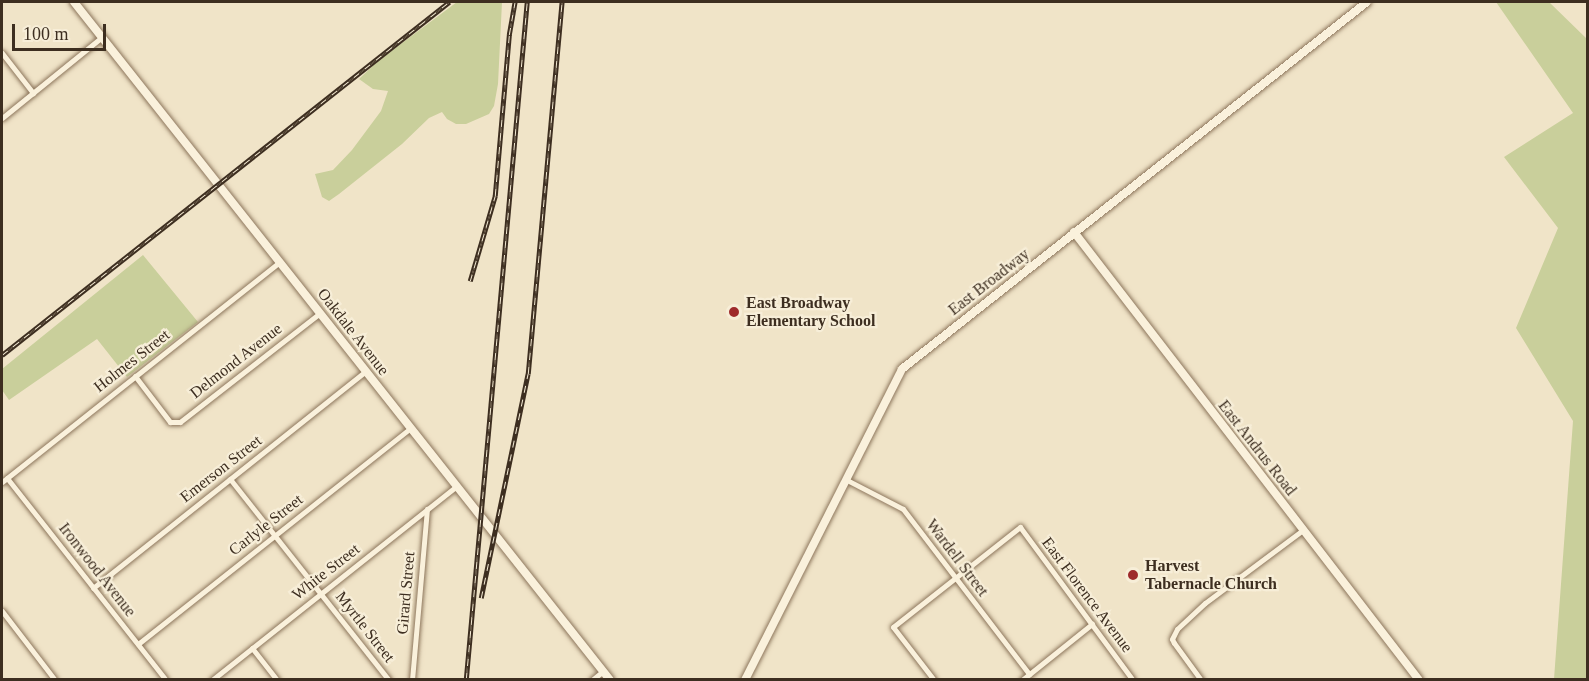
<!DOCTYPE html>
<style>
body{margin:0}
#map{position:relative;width:1589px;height:681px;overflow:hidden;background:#f0e4c8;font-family:"Times New Roman",serif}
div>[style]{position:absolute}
.green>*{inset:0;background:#c9cf9b}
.roads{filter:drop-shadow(0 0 2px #8d765c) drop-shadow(0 0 2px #8d765c)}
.street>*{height:5px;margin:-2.5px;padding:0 2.5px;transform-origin:2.5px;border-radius:2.5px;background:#faf1dc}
.secondary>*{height:8px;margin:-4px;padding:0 4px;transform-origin:4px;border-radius:4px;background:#faf1dc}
.rail>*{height:4.5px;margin-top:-2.25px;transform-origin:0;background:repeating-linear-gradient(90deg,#f7eed8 0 7px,#3d2e20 0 14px);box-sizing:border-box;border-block:2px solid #3d2e20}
.dots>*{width:16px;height:16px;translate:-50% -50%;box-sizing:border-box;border:3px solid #f7eed8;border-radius:50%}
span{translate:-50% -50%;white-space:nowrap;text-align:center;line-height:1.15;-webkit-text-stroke:4.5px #f7eed8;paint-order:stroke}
.street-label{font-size:16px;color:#3d2e20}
.poi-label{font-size:16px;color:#3d2e20;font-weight:700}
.left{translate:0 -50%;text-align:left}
.frame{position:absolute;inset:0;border:3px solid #3d2e20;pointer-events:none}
.scale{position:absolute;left:12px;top:24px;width:94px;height:27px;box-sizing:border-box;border:3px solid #3d2e20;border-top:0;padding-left:8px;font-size:18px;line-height:21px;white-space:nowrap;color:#3d2e20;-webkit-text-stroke:4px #f7eed8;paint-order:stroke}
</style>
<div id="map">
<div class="green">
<i style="clip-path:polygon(457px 2px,502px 2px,498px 84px,494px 106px,489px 114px,466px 124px,456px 124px,447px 119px,442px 112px,429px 118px,402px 144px,339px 194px,329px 201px,322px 197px,315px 174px,333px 170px,352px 150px,381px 111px,388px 91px,373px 89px,359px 79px,378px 61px)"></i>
<i style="clip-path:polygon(1496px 2px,1549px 2px,1587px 39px,1587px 679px,1554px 679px,1573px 421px,1516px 328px,1558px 228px,1504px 157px,1573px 113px)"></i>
<i style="clip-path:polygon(143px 255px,198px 322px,127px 377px,97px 339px,9px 400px,2px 390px,2px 369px)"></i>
</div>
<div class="roads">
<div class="street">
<i style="left:2px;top:53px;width:51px;rotate:52.2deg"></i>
<i style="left:2px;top:118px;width:129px;rotate:-39deg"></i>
<i style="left:135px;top:376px;width:58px;rotate:52.7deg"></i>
<i style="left:170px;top:422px;width:10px"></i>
<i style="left:180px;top:422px;width:177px;rotate:-37.9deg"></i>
<i style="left:7px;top:478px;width:257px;rotate:51.8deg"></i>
<i style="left:230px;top:479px;width:256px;rotate:51.7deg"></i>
<i style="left:845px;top:479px;width:65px;rotate:27.3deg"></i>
<i style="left:903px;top:509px;width:208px;rotate:52.6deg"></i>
<i style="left:2px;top:482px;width:355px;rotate:-38.4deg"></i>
<i style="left:93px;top:588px;width:349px;rotate:-38.5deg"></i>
<i style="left:2px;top:611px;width:87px;rotate:52.5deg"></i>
<i style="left:138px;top:644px;width:348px;rotate:-38.4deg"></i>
<i style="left:252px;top:648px;width:41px;rotate:52deg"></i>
<i style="left:212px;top:680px;width:313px;rotate:-38.4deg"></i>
<i style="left:412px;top:680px;width:172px;rotate:-85deg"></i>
<i style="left:592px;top:680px;width:14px;rotate:-39deg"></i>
<i style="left:934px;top:680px;width:67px;rotate:-127.7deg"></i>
<i style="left:893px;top:627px;width:162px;rotate:-38.2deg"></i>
<i style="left:1020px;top:527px;width:190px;rotate:53.6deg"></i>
<i style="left:1022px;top:680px;width:90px;rotate:-38.7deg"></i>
<i style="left:1201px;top:680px;width:46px;rotate:-126.1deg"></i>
<i style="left:1174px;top:643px;width:4px;rotate:-117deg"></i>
<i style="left:1172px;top:639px;width:11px;rotate:-63deg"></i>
<i style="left:1177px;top:629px;width:38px;rotate:-43deg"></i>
<i style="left:1205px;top:603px;width:122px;rotate:-36.7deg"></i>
</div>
<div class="secondary">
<i style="left:74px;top:2px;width:864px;rotate:51.67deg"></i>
<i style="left:1074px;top:232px;width:565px;rotate:52.4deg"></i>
<i style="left:745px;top:680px;width:348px;rotate:-63.2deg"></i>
<i style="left:902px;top:369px;width:592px;rotate:-38.28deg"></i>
</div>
</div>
<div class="rail">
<i style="left:470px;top:281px;width:89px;rotate:-73.6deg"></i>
<i style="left:495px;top:196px;width:162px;rotate:-85deg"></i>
<i style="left:509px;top:35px;width:34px;rotate:-80deg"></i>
<i style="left:2px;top:355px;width:570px;rotate:-38.3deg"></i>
<i style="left:481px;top:598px;width:229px;rotate:-78.2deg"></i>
<i style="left:528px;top:374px;width:374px;rotate:-84.8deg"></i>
<i style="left:466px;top:680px;width:681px;rotate:-84.86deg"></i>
</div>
<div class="dots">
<i style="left:734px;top:312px;background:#9e2a2b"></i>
<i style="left:1133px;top:575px;background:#9e2a2b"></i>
</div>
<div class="street-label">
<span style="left:989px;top:282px;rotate:-38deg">East Broadway</span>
<span style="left:353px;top:332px;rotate:52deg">Oakdale Avenue</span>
<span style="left:132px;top:361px;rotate:-38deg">Holmes Street</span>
<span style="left:236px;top:361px;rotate:-38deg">Delmond Avenue</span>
<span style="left:1257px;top:448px;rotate:52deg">East Andrus Road</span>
<span style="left:221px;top:469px;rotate:-38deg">Emerson Street</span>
<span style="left:266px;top:525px;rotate:-38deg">Carlyle Street</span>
<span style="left:957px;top:558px;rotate:53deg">Wardell Street</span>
<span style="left:97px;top:570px;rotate:52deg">Ironwood Avenue</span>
<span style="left:326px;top:572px;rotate:-38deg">White Street</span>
<span style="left:406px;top:593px;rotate:-85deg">Girard Street</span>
<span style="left:1087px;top:595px;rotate:53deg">East Florence Avenue</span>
<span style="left:365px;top:627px;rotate:52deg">Myrtle Street</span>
</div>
<div class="poi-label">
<span class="left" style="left:746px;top:312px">East Broadway<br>Elementary School</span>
<span class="left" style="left:1145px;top:575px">Harvest<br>Tabernacle Church</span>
</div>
<div class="frame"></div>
<div class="scale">100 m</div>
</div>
